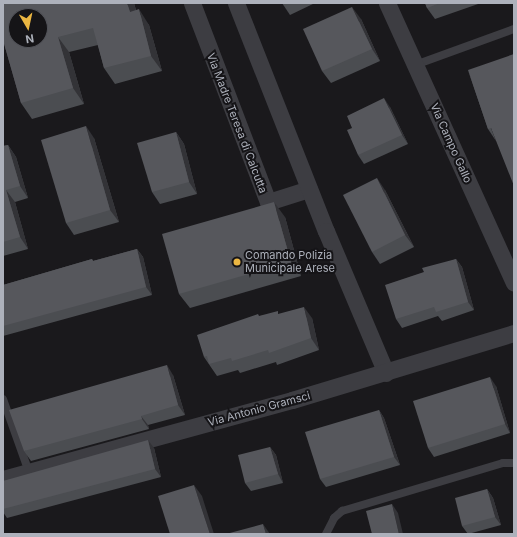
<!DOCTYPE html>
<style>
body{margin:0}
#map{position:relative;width:517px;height:537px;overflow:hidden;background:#1a191c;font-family:Inter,sans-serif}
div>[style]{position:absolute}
.service>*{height:8px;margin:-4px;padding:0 4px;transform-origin:4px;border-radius:4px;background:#3d3d42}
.minor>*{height:17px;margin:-8.5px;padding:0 8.5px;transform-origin:8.5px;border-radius:8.5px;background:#3d3d42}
.wall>*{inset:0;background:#4b4d51}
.shaded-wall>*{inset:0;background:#333337}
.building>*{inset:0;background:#56575c}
.dots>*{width:11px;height:11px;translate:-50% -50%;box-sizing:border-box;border:2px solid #151417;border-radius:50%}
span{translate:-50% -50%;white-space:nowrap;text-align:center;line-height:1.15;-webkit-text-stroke:4px #151417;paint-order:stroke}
.street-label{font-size:11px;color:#adb1bb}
.poi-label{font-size:11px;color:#adb1bb}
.left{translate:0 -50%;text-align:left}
.frame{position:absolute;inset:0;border:4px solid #adb1bb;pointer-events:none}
.north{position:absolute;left:8px;top:8px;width:40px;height:40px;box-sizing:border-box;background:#151417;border:1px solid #525359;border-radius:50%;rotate:171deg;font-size:11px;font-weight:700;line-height:16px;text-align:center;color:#adb1bb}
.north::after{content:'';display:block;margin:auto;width:14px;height:18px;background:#ebb642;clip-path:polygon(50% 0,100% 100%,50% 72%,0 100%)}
</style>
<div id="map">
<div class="service">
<i style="left:415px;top:65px;width:105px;rotate:-20deg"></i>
<i style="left:3px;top:399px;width:77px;rotate:70.4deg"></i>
<i style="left:326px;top:534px;width:18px;rotate:-63deg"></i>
<i style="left:334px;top:518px;width:11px;rotate:-41deg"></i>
<i style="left:342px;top:511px;width:168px;rotate:-16.6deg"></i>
<i style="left:503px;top:463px;width:11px"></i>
</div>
<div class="minor">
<i style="left:192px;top:3px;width:213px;rotate:69.1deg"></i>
<i style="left:268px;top:202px;width:43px;rotate:-17.6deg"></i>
<i style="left:236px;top:3px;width:245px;rotate:68.5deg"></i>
<i style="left:326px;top:231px;width:154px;rotate:67.1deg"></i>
<i style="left:387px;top:3px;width:307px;rotate:65.6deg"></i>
<i style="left:3px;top:479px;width:300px;rotate:-15.3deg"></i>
<i style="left:292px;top:400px;width:232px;rotate:-16.8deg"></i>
</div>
<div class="wall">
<i style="clip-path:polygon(134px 3px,136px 10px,149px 25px,162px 71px,115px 84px,104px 68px,98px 45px,69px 52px,84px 104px,32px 119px,21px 103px,3px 40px)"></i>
<i style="clip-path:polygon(282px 3px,315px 3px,290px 15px)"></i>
<i style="clip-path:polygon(425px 3px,481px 3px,435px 19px,427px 8px)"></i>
<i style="clip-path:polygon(361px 19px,380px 61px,331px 83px,322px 71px)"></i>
<i style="clip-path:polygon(468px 70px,496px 141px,488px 129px)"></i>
<i style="clip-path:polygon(390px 107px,408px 144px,364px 164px,358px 155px)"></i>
<i style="clip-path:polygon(176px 132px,184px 144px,197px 194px,160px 204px,152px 192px)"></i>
<i style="clip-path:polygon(94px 138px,119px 222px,74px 235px,66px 223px)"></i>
<i style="clip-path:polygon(8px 145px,16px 157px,28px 198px,15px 202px,28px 249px,3px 256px,3px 146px)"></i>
<i style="clip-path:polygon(385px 190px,414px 247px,380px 264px,372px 252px)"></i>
<i style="clip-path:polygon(285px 217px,301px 276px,190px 308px,179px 294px)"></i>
<i style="clip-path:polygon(137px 249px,143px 257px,152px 295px,3px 336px,3px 285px,92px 259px,93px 261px)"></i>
<i style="clip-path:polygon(456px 259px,462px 267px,474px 310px,442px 321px,438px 316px,402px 328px,396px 319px,424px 272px)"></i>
<i style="clip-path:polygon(279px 314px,312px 318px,319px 350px,277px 365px,276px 362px,240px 373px,238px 370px,217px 376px,204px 357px,260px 316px)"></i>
<i style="clip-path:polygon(173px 375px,185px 415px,148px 425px,149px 429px,31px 461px,24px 451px)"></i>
<i style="clip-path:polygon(496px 386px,510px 433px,434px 457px,428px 448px)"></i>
<i style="clip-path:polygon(379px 410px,384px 418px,400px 465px,326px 487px,320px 479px)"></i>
<i style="clip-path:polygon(270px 447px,276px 455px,283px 483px,251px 491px,245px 483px)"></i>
<i style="clip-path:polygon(154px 448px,161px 477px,7px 518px,3px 512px,3px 481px)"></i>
<i style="clip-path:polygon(487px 489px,493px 498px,501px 525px,468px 534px,462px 526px)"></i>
</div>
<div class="shaded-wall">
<i style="clip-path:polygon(127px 3px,134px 3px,140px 27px,130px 12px)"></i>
<i style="clip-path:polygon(352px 7px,361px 19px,380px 61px,372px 49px)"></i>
<i style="clip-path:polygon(139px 9px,149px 25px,162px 71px,151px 56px)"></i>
<i style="clip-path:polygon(58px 37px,69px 52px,84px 104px,73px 88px)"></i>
<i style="clip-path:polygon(384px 98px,390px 107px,408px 144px,402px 135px)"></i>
<i style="clip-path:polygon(86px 126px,94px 138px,119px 222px,110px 210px)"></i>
<i style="clip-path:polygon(176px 132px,184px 144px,197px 194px,189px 182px)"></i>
<i style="clip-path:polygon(8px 145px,16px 157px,28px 198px,20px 186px)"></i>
<i style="clip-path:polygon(377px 178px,385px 190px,414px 247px,405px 235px)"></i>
<i style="clip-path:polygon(6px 190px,15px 202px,28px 249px,20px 237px)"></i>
<i style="clip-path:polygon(274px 202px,285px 217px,301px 276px,291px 262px)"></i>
<i style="clip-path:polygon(137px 249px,143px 257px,152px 295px,146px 287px)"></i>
<i style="clip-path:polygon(456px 259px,462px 267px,474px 310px,468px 302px)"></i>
<i style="clip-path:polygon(304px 307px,312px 318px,319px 350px,311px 338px)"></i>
<i style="clip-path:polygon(167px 365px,173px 375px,185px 415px,178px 405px)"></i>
<i style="clip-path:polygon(490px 377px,496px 386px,510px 433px,505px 424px)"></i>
<i style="clip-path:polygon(379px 410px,384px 418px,400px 465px,394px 457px)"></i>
<i style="clip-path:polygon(141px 416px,148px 425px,149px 429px,142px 419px)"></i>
<i style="clip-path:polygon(148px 440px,154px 448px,161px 477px,155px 469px)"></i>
<i style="clip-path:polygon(270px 447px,276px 455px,283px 483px,278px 474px)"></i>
<i style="clip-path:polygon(194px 485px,202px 496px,214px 534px,210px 534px)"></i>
<i style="clip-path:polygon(487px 489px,493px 498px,501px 525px,495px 517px)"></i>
<i style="clip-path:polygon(392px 504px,398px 513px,403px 534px,399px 534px)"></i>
<i style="clip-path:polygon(263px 524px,270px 534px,266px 534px)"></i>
</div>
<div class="building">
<i style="clip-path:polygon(evenodd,3px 3px,127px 3px,130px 12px,139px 9px,151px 56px,104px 68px,93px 28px,58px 37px,73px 88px,21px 103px,3px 40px,3px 3px,16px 16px,40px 16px,40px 40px,16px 40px,16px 16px)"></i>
<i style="clip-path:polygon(425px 3px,440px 3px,427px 8px)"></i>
<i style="clip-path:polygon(352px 7px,372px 49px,322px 71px,303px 29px)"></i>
<i style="clip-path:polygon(514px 54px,514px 186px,491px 128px,488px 129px,468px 70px)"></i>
<i style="clip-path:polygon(384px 98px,402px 135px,358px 155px,347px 130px,352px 128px,347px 116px)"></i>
<i style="clip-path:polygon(86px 126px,110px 210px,66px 223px,41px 140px)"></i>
<i style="clip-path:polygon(176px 132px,189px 182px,152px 192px,137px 143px)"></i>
<i style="clip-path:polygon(8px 145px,20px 186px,6px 190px,20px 237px,3px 242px,3px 146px)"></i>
<i style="clip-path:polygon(377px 178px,405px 235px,372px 252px,343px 195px)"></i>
<i style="clip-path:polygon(274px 202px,291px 262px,179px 294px,162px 234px)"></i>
<i style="clip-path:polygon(137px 249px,146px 287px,3px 326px,3px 285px,92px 259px,93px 261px)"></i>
<i style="clip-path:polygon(456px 259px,468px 302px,436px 312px,434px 307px,396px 319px,385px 285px,424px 272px,422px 268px)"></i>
<i style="clip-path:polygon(304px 307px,311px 338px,269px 353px,268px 350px,232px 361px,231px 358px,209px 364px,207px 356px,204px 357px,197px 335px,258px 314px,259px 316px,278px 311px,278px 314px)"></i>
<i style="clip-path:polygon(167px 365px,178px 405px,141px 416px,142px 419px,24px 451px,9px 410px)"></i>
<i style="clip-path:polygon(490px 377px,505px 424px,428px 448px,413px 401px)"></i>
<i style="clip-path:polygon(379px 410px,394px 457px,320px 479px,305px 432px)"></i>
<i style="clip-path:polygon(148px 440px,155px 469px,3px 509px,3px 481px)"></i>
<i style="clip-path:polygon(270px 447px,278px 474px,245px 483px,238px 455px)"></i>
<i style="clip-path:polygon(194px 485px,210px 534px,170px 534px,158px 496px)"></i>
<i style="clip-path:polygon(487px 489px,495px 517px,462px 526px,455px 498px)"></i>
<i style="clip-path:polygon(392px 504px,399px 534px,372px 534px,366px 511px)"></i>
<i style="clip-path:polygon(263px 524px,266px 534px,226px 534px)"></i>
</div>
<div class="dots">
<i style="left:237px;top:262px;background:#ebb642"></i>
</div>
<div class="street-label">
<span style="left:237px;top:123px;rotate:69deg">Via Madre Teresa di Calcutta</span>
<span style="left:451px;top:143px;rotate:66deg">Via Campo Gallo</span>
<span style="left:259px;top:409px;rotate:-15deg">Via Antonio Gramsci</span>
</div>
<div class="poi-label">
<span class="left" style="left:245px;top:262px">Comando Polizia<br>Municipale Arese</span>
</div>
<div class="frame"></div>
<div class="north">N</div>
</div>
